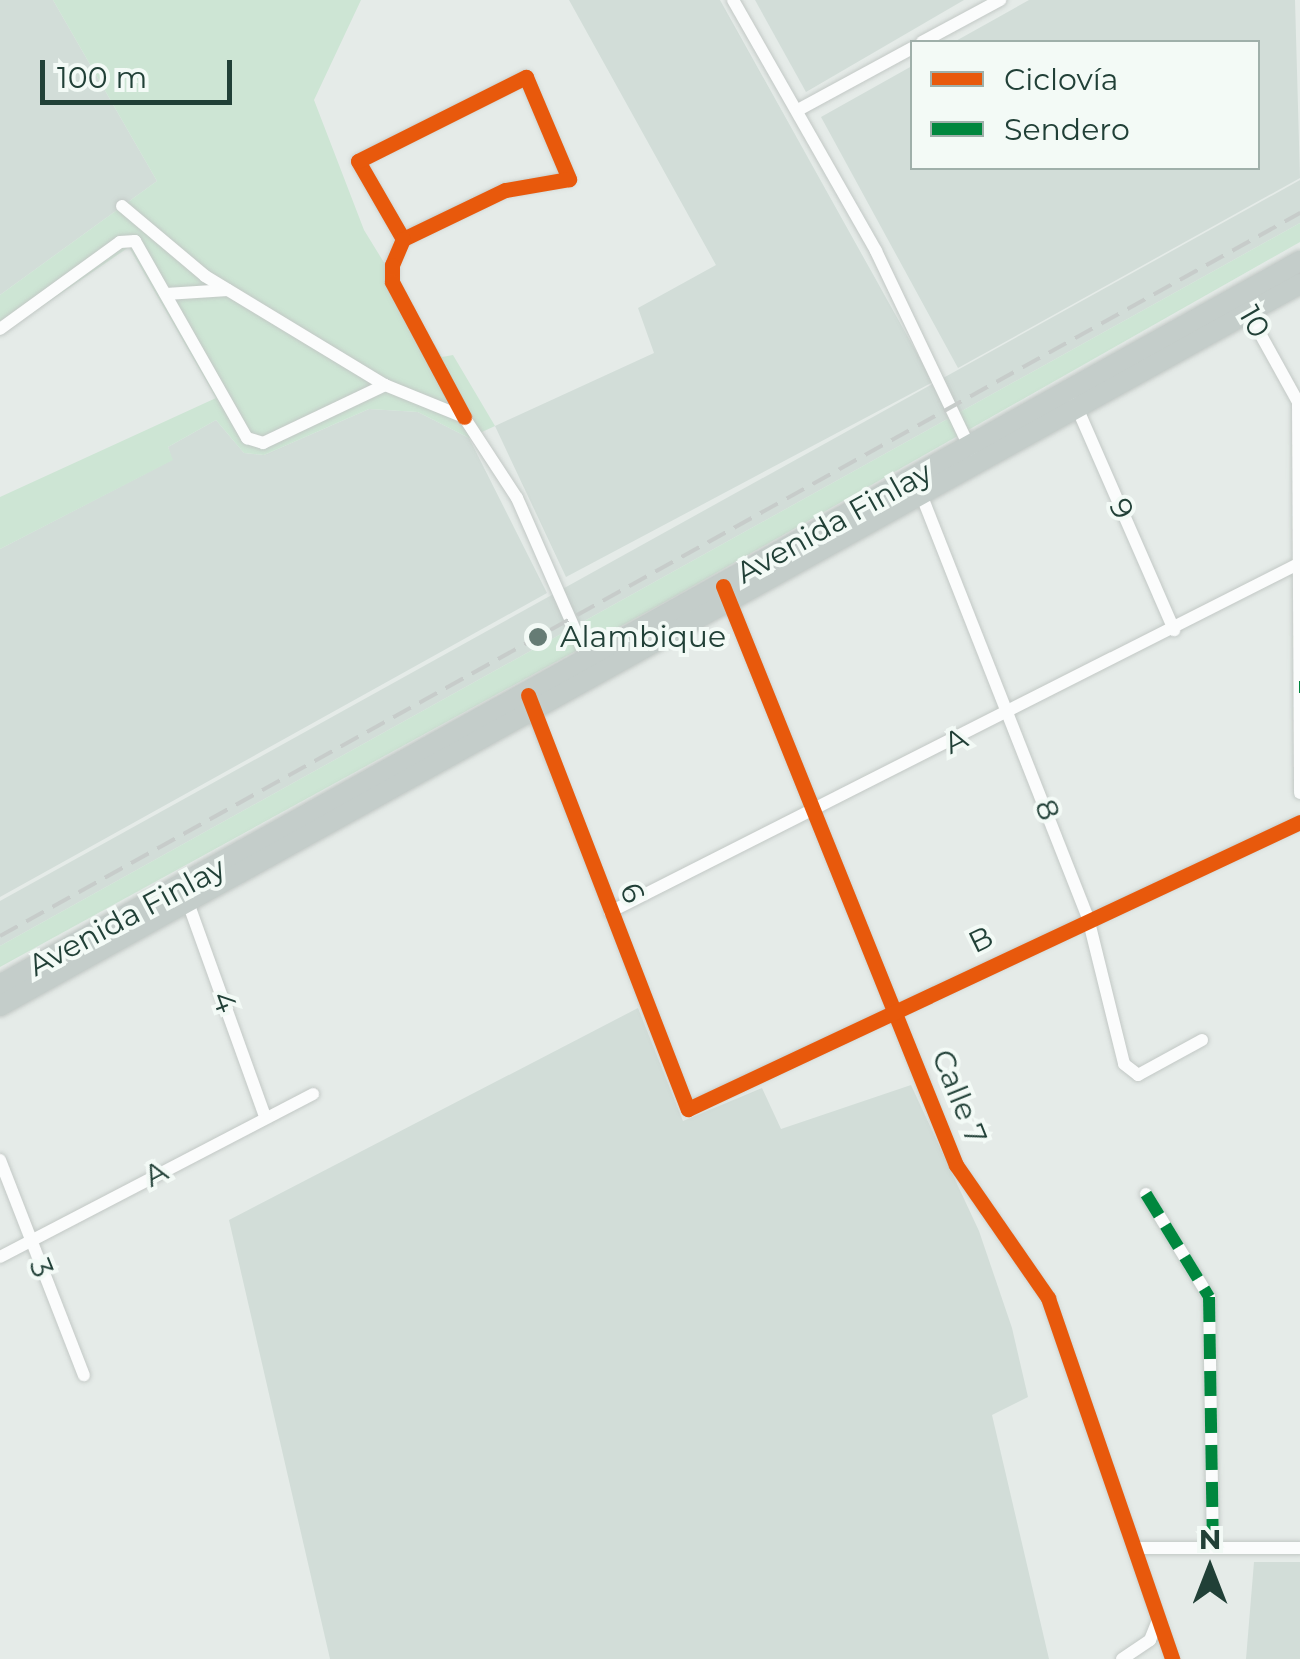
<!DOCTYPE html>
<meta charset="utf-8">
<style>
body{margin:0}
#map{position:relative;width:1300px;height:1659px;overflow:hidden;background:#e5ebe8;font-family:Montserrat,sans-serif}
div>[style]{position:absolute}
.built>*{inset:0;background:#d2ddd8}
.green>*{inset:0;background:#cde5d4}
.roads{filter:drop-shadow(0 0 2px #c2c8c5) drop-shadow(0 0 2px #c2c8c5)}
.minor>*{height:12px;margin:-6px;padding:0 6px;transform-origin:6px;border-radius:6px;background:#fbfcfc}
.trunk>*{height:20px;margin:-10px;padding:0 10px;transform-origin:10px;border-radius:10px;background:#c4cdca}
.rail>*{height:4px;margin-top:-2px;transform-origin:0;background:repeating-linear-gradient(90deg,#c7ccca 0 20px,transparent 0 30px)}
.quiet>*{height:12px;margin-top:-6px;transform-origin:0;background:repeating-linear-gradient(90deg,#00873e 0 25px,transparent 0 37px)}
.cycleway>*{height:15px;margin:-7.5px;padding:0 7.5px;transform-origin:7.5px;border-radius:7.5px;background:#e8590c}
.dots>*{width:28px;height:28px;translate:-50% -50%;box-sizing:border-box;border:5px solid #f3faf6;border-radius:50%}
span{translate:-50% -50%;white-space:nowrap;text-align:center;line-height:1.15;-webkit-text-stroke:8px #f3faf6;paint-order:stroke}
.street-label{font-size:30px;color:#214037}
.poi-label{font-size:30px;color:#214037}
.left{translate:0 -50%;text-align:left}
.legend{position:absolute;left:910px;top:40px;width:350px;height:130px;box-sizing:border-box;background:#f3faf6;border:2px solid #9fb0aa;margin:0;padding:12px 18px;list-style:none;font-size:30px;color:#214037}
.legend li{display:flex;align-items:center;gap:20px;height:50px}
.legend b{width:50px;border:2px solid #9fb0aa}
.north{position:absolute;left:1160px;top:1519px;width:100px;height:100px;-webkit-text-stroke:8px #f3faf6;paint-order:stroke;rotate:0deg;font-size:28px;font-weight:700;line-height:40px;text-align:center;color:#214037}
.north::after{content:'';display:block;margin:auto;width:35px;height:45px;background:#214037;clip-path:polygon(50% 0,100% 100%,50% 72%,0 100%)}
.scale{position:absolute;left:40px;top:60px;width:192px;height:45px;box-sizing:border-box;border:5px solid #214037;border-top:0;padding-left:12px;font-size:30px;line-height:35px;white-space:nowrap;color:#214037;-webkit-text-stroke:8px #f3faf6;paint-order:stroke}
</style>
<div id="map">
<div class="built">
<i style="clip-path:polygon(0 0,53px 0,157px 181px,0 295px)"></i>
<i style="clip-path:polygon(569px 0,720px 0,933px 382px,566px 577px,495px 426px,654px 353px,638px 308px,716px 265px)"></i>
<i style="clip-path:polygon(755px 0,964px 0,806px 92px)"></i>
<i style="clip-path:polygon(1029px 0,1295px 0,1300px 178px,958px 368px,821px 117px,912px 66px,912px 168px,1258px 168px,1258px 42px,954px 42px)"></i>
<i style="clip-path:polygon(1300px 180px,1300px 223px,0 946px,0 901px)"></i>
<i style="clip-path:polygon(369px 409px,418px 412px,469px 438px,547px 593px,0 897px,0 549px,172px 460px,168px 447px,216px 420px,244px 453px,264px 455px)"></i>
<i style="clip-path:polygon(638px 1008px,683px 1121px,762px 1088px,781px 1129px,911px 1085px,979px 1231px,1012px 1328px,1028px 1397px,992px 1415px,1049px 1659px,330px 1659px,229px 1220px)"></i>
<i style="clip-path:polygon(1254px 1562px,1300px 1562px,1300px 1659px,1246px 1659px)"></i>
</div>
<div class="green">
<i style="clip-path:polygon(53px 0,361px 0,314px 100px,364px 230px,442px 357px,453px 355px,495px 426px,469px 438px,418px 412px,369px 409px,264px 455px,244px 453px,216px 420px,168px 447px,173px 460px,0 549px,0 497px,216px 398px,129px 247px,0 335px,0 295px,157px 181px)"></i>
<i style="clip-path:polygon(1300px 223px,1300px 242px,665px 602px,0 967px,0 946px)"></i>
</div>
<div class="roads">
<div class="minor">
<i style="left:733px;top:0;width:289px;rotate:60.3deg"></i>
<i style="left:876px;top:251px;width:221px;rotate:64.5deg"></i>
<i style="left:922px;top:42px;width:89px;rotate:-28.3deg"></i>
<i style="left:798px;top:110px;width:130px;rotate:-28.5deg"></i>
<i style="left:122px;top:206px;width:109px;rotate:40.1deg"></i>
<i style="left:205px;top:276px;width:210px;rotate:31.2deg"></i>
<i style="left:385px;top:385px;width:85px;rotate:22.1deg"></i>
<i style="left:464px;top:417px;width:97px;rotate:56.8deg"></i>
<i style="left:517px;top:498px;width:179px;rotate:66.3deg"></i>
<i style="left:403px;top:239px;width:90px;rotate:-120deg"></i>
<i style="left:358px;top:161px;width:188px;rotate:-26.6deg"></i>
<i style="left:526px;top:77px;width:111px;rotate:67.1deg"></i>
<i style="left:569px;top:179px;width:65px;rotate:170.2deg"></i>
<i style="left:505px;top:190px;width:113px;rotate:154.3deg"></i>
<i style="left:403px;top:239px;width:28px;rotate:113deg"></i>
<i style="left:392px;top:265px;width:17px;rotate:90deg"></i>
<i style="left:392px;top:282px;width:153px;rotate:61.9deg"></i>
<i style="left:166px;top:294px;width:62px;rotate:-3.7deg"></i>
<i style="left:1247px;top:310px;width:105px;rotate:61deg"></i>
<i style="left:1298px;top:402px;width:391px;rotate:89.7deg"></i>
<i style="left:0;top:329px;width:148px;rotate:-35.9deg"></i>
<i style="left:120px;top:242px;width:15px;rotate:-4deg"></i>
<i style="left:135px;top:241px;width:227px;rotate:60.4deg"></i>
<i style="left:247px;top:438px;width:17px;rotate:17deg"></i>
<i style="left:263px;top:443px;width:135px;rotate:-25.4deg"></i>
<i style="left:1075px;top:403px;width:248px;rotate:66.4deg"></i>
<i style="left:919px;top:489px;width:461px;rotate:68.5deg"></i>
<i style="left:1088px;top:918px;width:150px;rotate:76.1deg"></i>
<i style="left:1124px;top:1064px;width:18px;rotate:38deg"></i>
<i style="left:1138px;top:1075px;width:73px;rotate:-28.7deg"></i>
<i style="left:727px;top:595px;width:614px;rotate:68.11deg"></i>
<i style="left:956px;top:1165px;width:162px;rotate:55.3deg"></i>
<i style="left:1048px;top:1298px;width:382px;rotate:71deg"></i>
<i style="left:532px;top:707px;width:431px;rotate:68.8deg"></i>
<i style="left:688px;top:1109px;width:676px;rotate:-25.12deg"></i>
<i style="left:186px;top:897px;width:233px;rotate:70.2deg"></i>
<i style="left:610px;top:912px;width:771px;rotate:-26.83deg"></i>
<i style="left:0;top:1160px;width:231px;rotate:68.7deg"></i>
<i style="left:1146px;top:1194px;width:121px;rotate:58.5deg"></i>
<i style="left:1209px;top:1297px;width:251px;rotate:89.1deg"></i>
<i style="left:0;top:1257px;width:353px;rotate:-27.5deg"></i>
<i style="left:1134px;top:1548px;width:166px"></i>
<i style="left:1122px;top:1659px;width:34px;rotate:-34deg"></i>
<i style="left:1150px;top:1640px;width:22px;rotate:-68deg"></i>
</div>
<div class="trunk">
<i style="left:0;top:985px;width:1488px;rotate:-29.11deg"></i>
<i style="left:0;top:1006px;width:1487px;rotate:-29.05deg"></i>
</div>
</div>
<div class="rail">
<i style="left:0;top:936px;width:1488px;rotate:-29.08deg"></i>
</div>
<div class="quiet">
<i style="left:1299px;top:687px;width:1px"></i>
<i style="left:1146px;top:1194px;width:121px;rotate:58.5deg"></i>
<i style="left:1209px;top:1297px;width:251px;rotate:89.1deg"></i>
</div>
<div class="cycleway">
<i style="left:403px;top:239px;width:90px;rotate:-120deg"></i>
<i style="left:358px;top:161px;width:188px;rotate:-26.6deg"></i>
<i style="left:526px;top:77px;width:111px;rotate:67.1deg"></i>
<i style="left:569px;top:179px;width:65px;rotate:170.2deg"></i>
<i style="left:505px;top:190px;width:113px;rotate:154.3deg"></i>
<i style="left:403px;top:239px;width:28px;rotate:113deg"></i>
<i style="left:392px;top:265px;width:17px;rotate:90deg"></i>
<i style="left:392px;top:282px;width:153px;rotate:61.9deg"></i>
<i style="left:723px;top:586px;width:624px;rotate:68.08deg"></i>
<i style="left:956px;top:1165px;width:162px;rotate:55.3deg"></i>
<i style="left:1048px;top:1298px;width:382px;rotate:71deg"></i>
<i style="left:528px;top:695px;width:444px;rotate:68.9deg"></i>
<i style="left:688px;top:1109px;width:676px;rotate:-25.12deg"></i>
</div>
<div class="dots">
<i style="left:538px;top:637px;background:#667c75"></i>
</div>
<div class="street-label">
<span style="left:1254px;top:322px;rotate:60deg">10</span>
<span style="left:1121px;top:509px;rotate:66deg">9</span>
<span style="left:834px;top:523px;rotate:-29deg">Avenida Finlay</span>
<span style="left:956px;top:741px;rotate:-26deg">A</span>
<span style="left:1047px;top:810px;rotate:69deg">8</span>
<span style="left:632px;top:893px;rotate:69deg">6</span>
<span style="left:127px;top:917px;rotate:-28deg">Avenida Finlay</span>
<span style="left:981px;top:940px;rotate:-26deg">B</span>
<span style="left:224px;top:1002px;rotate:70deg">4</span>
<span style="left:959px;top:1097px;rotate:68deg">Calle 7</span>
<span style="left:156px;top:1174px;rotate:-28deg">A</span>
<span style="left:41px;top:1268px;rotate:68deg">3</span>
</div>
<div class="poi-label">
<span class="left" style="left:560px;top:637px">Alambique</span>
</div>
<ul class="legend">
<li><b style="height:12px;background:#e8590c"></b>Ciclovía</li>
<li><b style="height:12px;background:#00873e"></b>Sendero</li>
</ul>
<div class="north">N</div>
<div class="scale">100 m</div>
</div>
